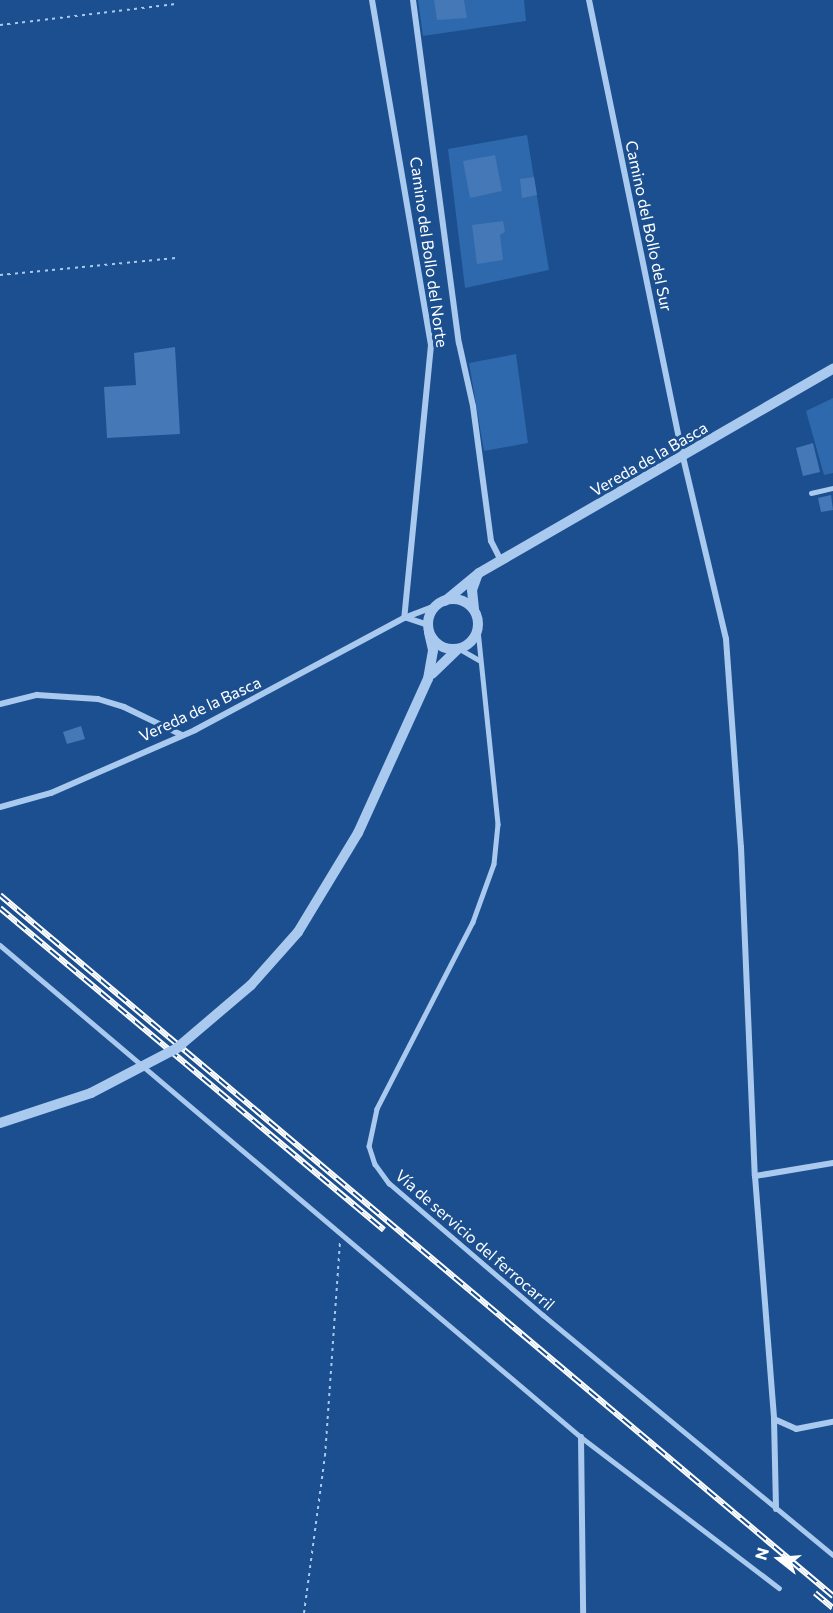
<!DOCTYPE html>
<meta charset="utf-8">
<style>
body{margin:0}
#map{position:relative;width:833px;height:1613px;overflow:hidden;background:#1b4f8f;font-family:Commissioner,sans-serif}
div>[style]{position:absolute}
.green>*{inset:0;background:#2e69ad}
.building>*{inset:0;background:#4478b7}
.path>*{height:2px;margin-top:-1px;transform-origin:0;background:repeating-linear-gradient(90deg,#a9c9ee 0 3px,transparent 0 7.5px)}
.service>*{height:4.5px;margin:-2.25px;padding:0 2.25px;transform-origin:2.25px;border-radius:2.25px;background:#a9c9ee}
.minor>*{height:6px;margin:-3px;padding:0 3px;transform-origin:3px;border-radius:3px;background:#a9c9ee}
.tertiary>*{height:10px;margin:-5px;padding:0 5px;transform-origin:5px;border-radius:5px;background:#a9c9ee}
.tertiary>.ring{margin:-5px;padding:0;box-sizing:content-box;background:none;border:10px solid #a9c9ee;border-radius:50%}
.rail>*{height:6px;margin-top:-3px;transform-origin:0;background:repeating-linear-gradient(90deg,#1b4f8f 0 11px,#fff 0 22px);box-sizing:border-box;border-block:2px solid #fff}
.tertiary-bridge>*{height:10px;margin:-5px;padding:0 5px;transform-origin:5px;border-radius:5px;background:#a9c9ee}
span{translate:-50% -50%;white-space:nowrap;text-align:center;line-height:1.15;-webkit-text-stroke:6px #1b4f8f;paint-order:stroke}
.street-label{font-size:16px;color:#fff}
.north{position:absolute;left:749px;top:1529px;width:60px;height:60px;-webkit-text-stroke:4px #1b4f8f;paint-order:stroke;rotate:287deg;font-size:16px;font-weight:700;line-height:24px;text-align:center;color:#fff}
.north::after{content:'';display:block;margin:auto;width:21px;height:27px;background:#fff;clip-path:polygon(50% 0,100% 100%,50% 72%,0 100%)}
</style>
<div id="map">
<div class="green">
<i style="clip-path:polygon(418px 0,524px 0,526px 21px,423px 36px)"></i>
<i style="clip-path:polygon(527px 135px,549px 270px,465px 288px,448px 149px)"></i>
<i style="clip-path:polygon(516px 354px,528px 443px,484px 451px,469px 363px)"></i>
<i style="clip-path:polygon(833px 398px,833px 473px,824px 475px,806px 411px)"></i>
</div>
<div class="building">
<i style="clip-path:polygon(434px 0,464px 0,467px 18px,437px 20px)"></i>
<i style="clip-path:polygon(495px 155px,502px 191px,470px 198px,463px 161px)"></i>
<i style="clip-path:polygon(534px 177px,537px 195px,522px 198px,520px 179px)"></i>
<i style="clip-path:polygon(503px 221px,505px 232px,500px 235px,503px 260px,477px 264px,472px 225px)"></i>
<i style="clip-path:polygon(175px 347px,180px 434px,107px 438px,104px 387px,136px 385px,134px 353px)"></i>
<i style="clip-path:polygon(813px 443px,820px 472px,803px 476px,796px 448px)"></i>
<i style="clip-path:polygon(831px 495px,833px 510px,821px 512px,818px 498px)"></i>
<i style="clip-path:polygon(81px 726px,85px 739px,67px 744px,63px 732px)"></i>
</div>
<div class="path">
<i style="left:0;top:25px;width:177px;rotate:-6.8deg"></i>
<i style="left:0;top:275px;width:179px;rotate:-5.5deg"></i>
<i style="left:304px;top:1613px;width:158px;rotate:-82.4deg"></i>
<i style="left:325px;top:1456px;width:214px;rotate:-86deg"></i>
</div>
<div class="service">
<i style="left:811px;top:493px;width:23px;rotate:-13deg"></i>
<i style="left:478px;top:630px;width:195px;rotate:84.1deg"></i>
<i style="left:498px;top:824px;width:40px;rotate:95.7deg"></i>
<i style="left:494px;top:864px;width:62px;rotate:109.9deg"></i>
<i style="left:473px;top:922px;width:210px;rotate:117.2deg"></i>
<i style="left:377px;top:1109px;width:38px;rotate:102deg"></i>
<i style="left:369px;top:1146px;width:19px;rotate:72deg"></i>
<i style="left:375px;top:1164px;width:24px;rotate:54deg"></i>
<i style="left:389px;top:1183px;width:203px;rotate:40.6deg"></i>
<i style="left:543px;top:1315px;width:376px;rotate:39.6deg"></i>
<i style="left:460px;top:649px;width:22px;rotate:30deg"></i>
<i style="left:0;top:945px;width:761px;rotate:40.26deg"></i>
<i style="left:581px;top:1437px;width:249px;rotate:37.3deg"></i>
</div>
<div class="minor">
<i style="left:372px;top:0;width:350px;rotate:80.3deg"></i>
<i style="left:431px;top:345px;width:274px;rotate:95.6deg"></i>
<i style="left:413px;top:0;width:346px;rotate:82.4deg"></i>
<i style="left:459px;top:343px;width:65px;rotate:77.5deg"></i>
<i style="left:473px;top:406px;width:136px;rotate:82.4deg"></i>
<i style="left:491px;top:541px;width:22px;rotate:63deg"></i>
<i style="left:589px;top:0;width:467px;rotate:78.4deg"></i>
<i style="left:683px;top:457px;width:187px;rotate:76.7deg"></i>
<i style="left:726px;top:639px;width:209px;rotate:85.9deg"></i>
<i style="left:741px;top:847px;width:329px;rotate:87.6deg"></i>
<i style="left:407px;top:618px;width:22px;rotate:18deg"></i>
<i style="left:0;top:704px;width:38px;rotate:-14deg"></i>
<i style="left:37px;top:695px;width:61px;rotate:3.8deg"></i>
<i style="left:98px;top:699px;width:27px;rotate:17deg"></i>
<i style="left:124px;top:707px;width:64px;rotate:25.8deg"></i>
<i style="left:0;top:807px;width:53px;rotate:-15.4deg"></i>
<i style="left:51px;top:793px;width:157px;rotate:-23.6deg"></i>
<i style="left:195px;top:730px;width:237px;rotate:-28.2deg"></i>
<i style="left:404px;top:618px;width:34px;rotate:-21deg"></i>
<i style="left:833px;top:1163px;width:79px;rotate:170.5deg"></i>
<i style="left:755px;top:1176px;width:244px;rotate:85.5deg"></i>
<i style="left:774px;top:1419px;width:24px;rotate:24deg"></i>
<i style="left:796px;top:1429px;width:38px;rotate:-11deg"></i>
<i style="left:774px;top:1419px;width:90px;rotate:88.7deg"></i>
<i style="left:581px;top:1437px;width:176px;rotate:89.3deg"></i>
</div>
<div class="tertiary">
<i class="ring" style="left:428px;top:599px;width:40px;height:40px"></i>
<i style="left:445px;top:601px;width:44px;rotate:-39.5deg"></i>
<i style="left:479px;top:573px;width:409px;rotate:-30deg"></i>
<i style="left:474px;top:609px;width:19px;rotate:-96deg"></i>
<i style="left:472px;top:590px;width:15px;rotate:-70deg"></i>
<i style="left:432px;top:674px;width:35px;rotate:-44deg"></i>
<i style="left:298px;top:932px;width:116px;rotate:-58.8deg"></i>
<i style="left:358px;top:833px;width:169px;rotate:-65.6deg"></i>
<i style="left:428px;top:679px;width:29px;rotate:-80deg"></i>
<i style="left:433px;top:650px;width:18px;rotate:-103deg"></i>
</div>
<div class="rail">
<i style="left:0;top:895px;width:1089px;rotate:40.08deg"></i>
<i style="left:0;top:908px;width:501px;rotate:39.98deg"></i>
<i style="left:815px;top:1593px;width:23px;rotate:40deg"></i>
</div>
<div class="tertiary-bridge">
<i style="left:0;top:1123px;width:96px;rotate:-18.2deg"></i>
<i style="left:91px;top:1093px;width:97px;rotate:-27.6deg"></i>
<i style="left:177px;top:1048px;width:97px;rotate:-40.4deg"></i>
<i style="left:251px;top:985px;width:71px;rotate:-48.4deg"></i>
</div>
<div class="street-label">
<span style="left:649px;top:226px;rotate:78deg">Camino del Bollo del Sur</span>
<span style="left:429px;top:252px;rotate:82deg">Camino del Bollo del Norte</span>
<span style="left:649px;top:459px;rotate:-30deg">Vereda de la Basca</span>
<span style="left:200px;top:709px;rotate:-25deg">Vereda de la Basca</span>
<span style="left:475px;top:1240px;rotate:41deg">Vía de servicio del ferrocarril</span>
</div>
<div class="north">N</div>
</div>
